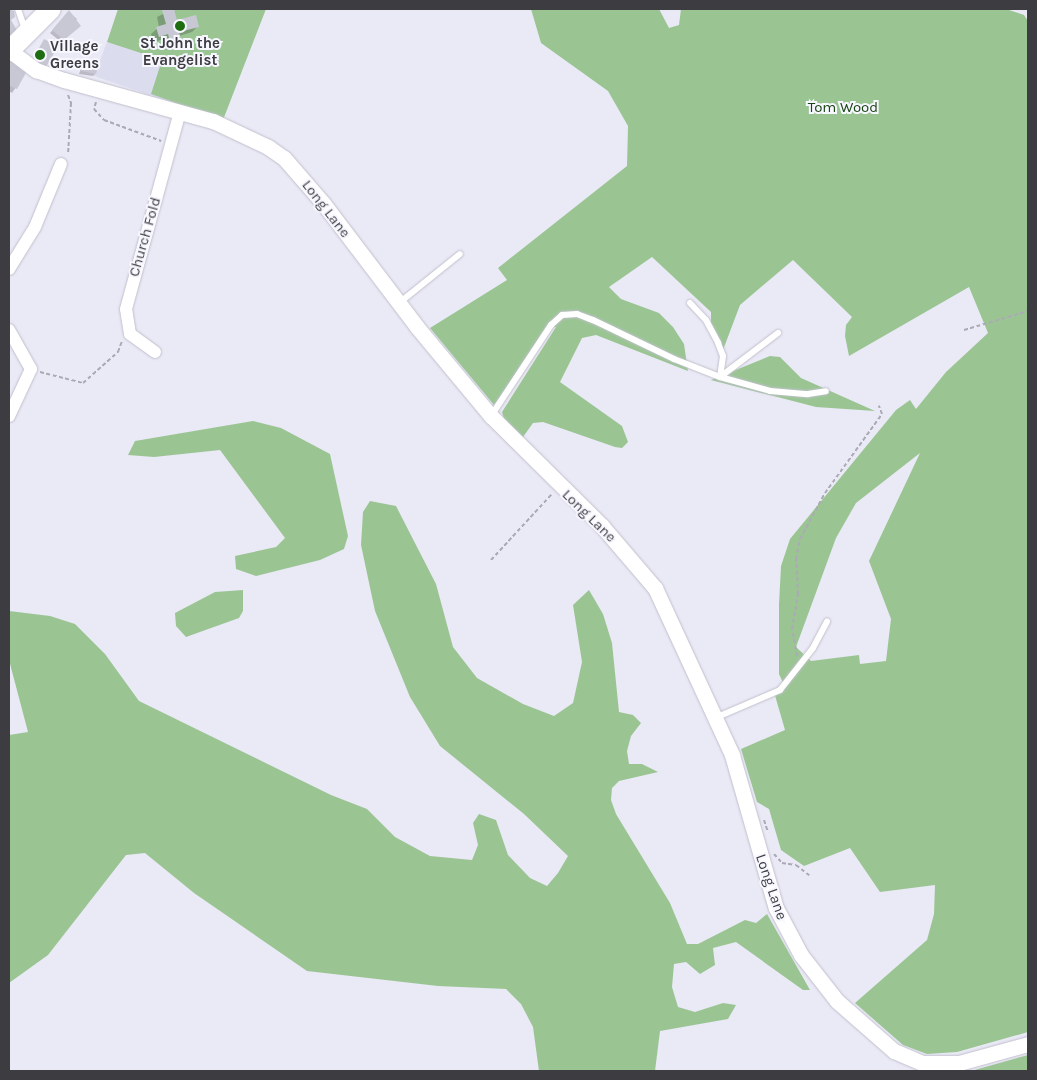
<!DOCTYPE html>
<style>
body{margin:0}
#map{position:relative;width:1037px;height:1080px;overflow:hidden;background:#eae9f6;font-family:Karla,sans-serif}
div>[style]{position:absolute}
.built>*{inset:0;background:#dcdcef}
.green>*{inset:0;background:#9ac593}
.shadow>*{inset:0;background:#0003}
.building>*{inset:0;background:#c8c8d4}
.path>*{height:2px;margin-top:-1px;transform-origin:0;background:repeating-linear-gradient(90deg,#abaab4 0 4px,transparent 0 6.5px)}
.roads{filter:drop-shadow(0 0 1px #c1c0cc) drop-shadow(0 0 1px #c1c0cc)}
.service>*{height:6px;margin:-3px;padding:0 3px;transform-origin:3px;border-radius:3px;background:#fff}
.minor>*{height:12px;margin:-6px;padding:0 6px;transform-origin:6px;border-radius:6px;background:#fff}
.tertiary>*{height:15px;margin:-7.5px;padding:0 7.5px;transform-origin:7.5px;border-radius:7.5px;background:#fff}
.primary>*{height:20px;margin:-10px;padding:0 10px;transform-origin:10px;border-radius:10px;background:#fff}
.dots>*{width:14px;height:14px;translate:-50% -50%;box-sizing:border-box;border:2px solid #f7f7ff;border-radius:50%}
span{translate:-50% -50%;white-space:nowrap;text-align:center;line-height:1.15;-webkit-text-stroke:4px #f7f7ff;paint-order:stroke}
.poi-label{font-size:15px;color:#3c3c41;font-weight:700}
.left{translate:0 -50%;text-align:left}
.park-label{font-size:15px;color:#194513}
.street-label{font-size:15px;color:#3c3c41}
.frame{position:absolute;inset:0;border:10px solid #3c3c41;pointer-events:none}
</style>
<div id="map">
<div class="built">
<i style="clip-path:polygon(107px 42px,162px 60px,223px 120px,94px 76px)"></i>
</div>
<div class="green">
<i style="clip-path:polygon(118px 9px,266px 9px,223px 120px,151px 94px,162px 60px,107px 42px)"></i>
<i style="clip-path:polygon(evenodd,531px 9px,659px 9px,669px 28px,679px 25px,681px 9px,1006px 9px,1024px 15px,1028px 21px,1028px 1032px,957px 1052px,927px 1054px,903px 1045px,855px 1003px,927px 940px,934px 914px,935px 885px,880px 892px,850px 848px,804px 866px,781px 850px,769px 809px,757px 802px,741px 749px,785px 730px,774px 692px,784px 685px,779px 674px,779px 604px,781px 566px,790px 539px,896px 410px,910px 400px,916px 409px,946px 372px,988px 333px,969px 287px,849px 356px,845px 336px,846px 325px,852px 317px,793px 260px,740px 305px,723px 350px,711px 328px,711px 312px,652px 257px,609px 287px,621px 299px,659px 313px,673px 327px,684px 344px,688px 371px,596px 335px,582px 338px,560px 382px,622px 426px,628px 442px,622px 448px,615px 447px,543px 422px,533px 423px,523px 437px,504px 419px,502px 412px,556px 327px,552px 327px,494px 405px,430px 328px,507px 280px,498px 268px,627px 166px,628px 126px,608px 91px,541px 43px,531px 9px,920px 453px,869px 561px,891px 619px,886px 661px,860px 664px,859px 655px,811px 661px,796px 647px,836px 538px,856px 503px,920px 453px)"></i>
<i style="clip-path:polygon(770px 356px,780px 357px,801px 378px,875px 411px,816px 407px,711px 380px)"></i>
<i style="clip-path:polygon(253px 421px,281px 428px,330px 454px,348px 536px,344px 549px,320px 560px,256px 576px,236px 569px,235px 556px,276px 547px,285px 538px,220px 450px,154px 457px,128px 455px,135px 441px)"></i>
<i style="clip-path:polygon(370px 501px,396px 506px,436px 584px,453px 647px,477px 678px,523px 704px,554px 716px,573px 703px,582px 662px,573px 605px,589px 590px,603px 614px,612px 643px,619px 712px,633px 715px,641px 723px,631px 736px,627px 751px,629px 764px,642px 764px,658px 772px,619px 781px,612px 788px,611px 800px,616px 814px,670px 903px,687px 944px,698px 944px,745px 920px,756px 923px,767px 914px,810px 990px,803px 990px,736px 942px,713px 948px,715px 965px,700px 974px,686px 962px,674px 964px,672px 987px,678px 1007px,695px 1012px,723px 1003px,736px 1005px,728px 1019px,660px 1031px,655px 1071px,539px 1071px,533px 1027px,521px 1004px,506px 989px,438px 986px,307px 971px,194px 893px,145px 853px,126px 855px,48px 955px,9px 983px,9px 735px,28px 732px,9px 660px,9px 611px,50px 616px,75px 624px,105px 654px,139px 701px,331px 795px,367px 809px,395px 837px,430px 856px,472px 860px,478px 845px,473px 823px,479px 814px,496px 820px,508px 855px,530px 878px,547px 886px,558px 873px,568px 856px,524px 814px,440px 746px,410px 697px,375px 611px,361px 545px,363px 512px)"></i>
<i style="clip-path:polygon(243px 590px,243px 611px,239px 618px,186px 637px,176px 626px,175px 613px,215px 592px)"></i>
<i style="clip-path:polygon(1028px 1055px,1028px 1071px,971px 1071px)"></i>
</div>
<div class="shadow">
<i style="clip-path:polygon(173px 9px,177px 21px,198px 26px,192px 32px,179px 36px,180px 41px,166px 50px,163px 39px,154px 42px,151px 34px,159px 27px,157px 17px)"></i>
<i style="clip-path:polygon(69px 12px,77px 19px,74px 22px,77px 28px,61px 42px,50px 33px)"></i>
<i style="clip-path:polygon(84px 60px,95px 74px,93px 76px,79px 74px)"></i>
<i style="clip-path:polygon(9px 61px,26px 72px,12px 93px,9px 91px)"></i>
</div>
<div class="building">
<i style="clip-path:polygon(9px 9px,14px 11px,15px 17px,11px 20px,19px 34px,9px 40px)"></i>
<i style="clip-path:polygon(174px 9px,177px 20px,196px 15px,199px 27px,179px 32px,182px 42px,171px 45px,168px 34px,159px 37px,156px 27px,166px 24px,162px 10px)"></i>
<i style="clip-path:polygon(69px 10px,81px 26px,64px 40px,52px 30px)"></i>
<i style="clip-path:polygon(44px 39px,58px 46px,46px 67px,33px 59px)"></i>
<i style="clip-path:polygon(83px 59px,99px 62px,96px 74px,81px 71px)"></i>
<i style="clip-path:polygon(9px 60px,27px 71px,17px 89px,10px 86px,9px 89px)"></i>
</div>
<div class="path">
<i style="left:68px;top:95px;width:9px;rotate:69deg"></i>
<i style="left:71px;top:103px;width:52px;rotate:93.3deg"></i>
<i style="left:96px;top:102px;width:7px;rotate:106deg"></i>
<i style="left:94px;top:109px;width:15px;rotate:48deg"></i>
<i style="left:104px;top:120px;width:61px;rotate:20.2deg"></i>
<i style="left:964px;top:330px;width:67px;rotate:-16.5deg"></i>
<i style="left:40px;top:372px;width:44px;rotate:14.3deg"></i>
<i style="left:83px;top:383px;width:47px;rotate:-41.5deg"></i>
<i style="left:118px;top:352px;width:12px;rotate:-70deg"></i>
<i style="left:491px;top:560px;width:90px;rotate:-47.3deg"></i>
<i style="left:797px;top:656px;width:27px;rotate:-100deg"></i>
<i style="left:792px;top:629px;width:36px;rotate:-80deg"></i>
<i style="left:798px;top:594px;width:35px;rotate:-93deg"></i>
<i style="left:796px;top:559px;width:20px;rotate:-79deg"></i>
<i style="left:800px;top:539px;width:52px;rotate:-61.5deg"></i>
<i style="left:825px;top:493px;width:97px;rotate:-54.2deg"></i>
<i style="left:882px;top:414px;width:9px;rotate:-111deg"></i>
<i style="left:764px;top:820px;width:13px;rotate:72deg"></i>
<i style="left:774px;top:854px;width:12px;rotate:48deg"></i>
<i style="left:782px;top:863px;width:14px;rotate:8deg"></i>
<i style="left:796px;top:865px;width:18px;rotate:38deg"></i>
</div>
<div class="roads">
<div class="service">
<i style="left:18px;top:9px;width:21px;rotate:71deg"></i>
<i style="left:399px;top:303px;width:78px;rotate:-38.8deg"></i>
<i style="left:690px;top:303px;width:23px;rotate:47deg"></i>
<i style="left:706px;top:320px;width:26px;rotate:62deg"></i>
<i style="left:718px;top:343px;width:14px;rotate:69deg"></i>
<i style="left:723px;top:356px;width:21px;rotate:98deg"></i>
<i style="left:720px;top:377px;width:52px;rotate:15.6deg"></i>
<i style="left:770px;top:391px;width:38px;rotate:5deg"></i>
<i style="left:808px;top:394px;width:18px;rotate:-9deg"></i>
<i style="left:491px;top:416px;width:109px;rotate:-56.6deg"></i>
<i style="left:551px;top:325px;width:15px;rotate:-42deg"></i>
<i style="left:562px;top:315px;width:15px;rotate:-4deg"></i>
<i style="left:577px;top:314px;width:17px;rotate:21deg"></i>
<i style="left:593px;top:320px;width:90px;rotate:25.7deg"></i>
<i style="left:674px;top:359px;width:49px;rotate:21.4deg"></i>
<i style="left:720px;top:377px;width:73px;rotate:-37.2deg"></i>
<i style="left:715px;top:718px;width:71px;rotate:-23.3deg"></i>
<i style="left:780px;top:690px;width:53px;rotate:-51.8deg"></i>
<i style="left:813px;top:648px;width:30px;rotate:-62deg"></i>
</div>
<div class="minor">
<i style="left:9px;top:269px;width:49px;rotate:-58.2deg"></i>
<i style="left:35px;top:227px;width:68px;rotate:-67.6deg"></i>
<i style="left:9px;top:330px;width:45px;rotate:60.6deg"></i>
<i style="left:31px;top:369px;width:52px;rotate:115.1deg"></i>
<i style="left:155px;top:352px;width:31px;rotate:-144deg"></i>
<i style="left:130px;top:334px;width:25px;rotate:-99deg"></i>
<i style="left:126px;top:309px;width:205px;rotate:-74.7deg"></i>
</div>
<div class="tertiary">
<i style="left:9px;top:50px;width:34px;rotate:37deg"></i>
<i style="left:36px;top:70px;width:30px;rotate:20deg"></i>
<i style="left:64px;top:80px;width:155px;rotate:15.4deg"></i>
<i style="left:213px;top:121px;width:61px;rotate:25.3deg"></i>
<i style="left:268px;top:147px;width:19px;rotate:35deg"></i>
<i style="left:284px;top:158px;width:60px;rotate:49.1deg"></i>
<i style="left:323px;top:203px;width:156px;rotate:52.8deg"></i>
<i style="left:417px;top:327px;width:116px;rotate:50.3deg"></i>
<i style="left:491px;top:416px;width:156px;rotate:44.7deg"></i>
<i style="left:602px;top:526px;width:82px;rotate:49.5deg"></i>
<i style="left:655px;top:588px;width:184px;rotate:65.2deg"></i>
<i style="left:732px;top:755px;width:159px;rotate:74deg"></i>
<i style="left:776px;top:908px;width:53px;rotate:62deg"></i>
<i style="left:801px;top:955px;width:58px;rotate:52deg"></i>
<i style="left:837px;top:1001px;width:76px;rotate:41.3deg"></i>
<i style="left:894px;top:1051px;width:30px;rotate:23deg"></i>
<i style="left:922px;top:1063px;width:37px"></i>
<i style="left:959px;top:1063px;width:72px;rotate:-15.4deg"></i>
</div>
<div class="primary">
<i style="left:9px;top:51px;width:59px;rotate:-45deg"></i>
</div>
</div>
<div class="dots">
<i style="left:180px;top:26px;background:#1e6d10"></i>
<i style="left:40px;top:55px;background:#1e6d10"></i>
</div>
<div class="poi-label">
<span style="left:180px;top:52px">St John the<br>Evangelist</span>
<span class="left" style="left:50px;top:55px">Village<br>Greens</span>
</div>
<div class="park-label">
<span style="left:843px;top:108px">Tom Wood</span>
</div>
<div class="street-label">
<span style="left:326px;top:209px;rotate:52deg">Long Lane</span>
<span style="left:145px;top:237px;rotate:-74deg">Church Fold</span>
<span style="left:589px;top:516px;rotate:44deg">Long Lane</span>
<span style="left:771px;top:887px;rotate:71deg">Long Lane</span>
</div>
<div class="frame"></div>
</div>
